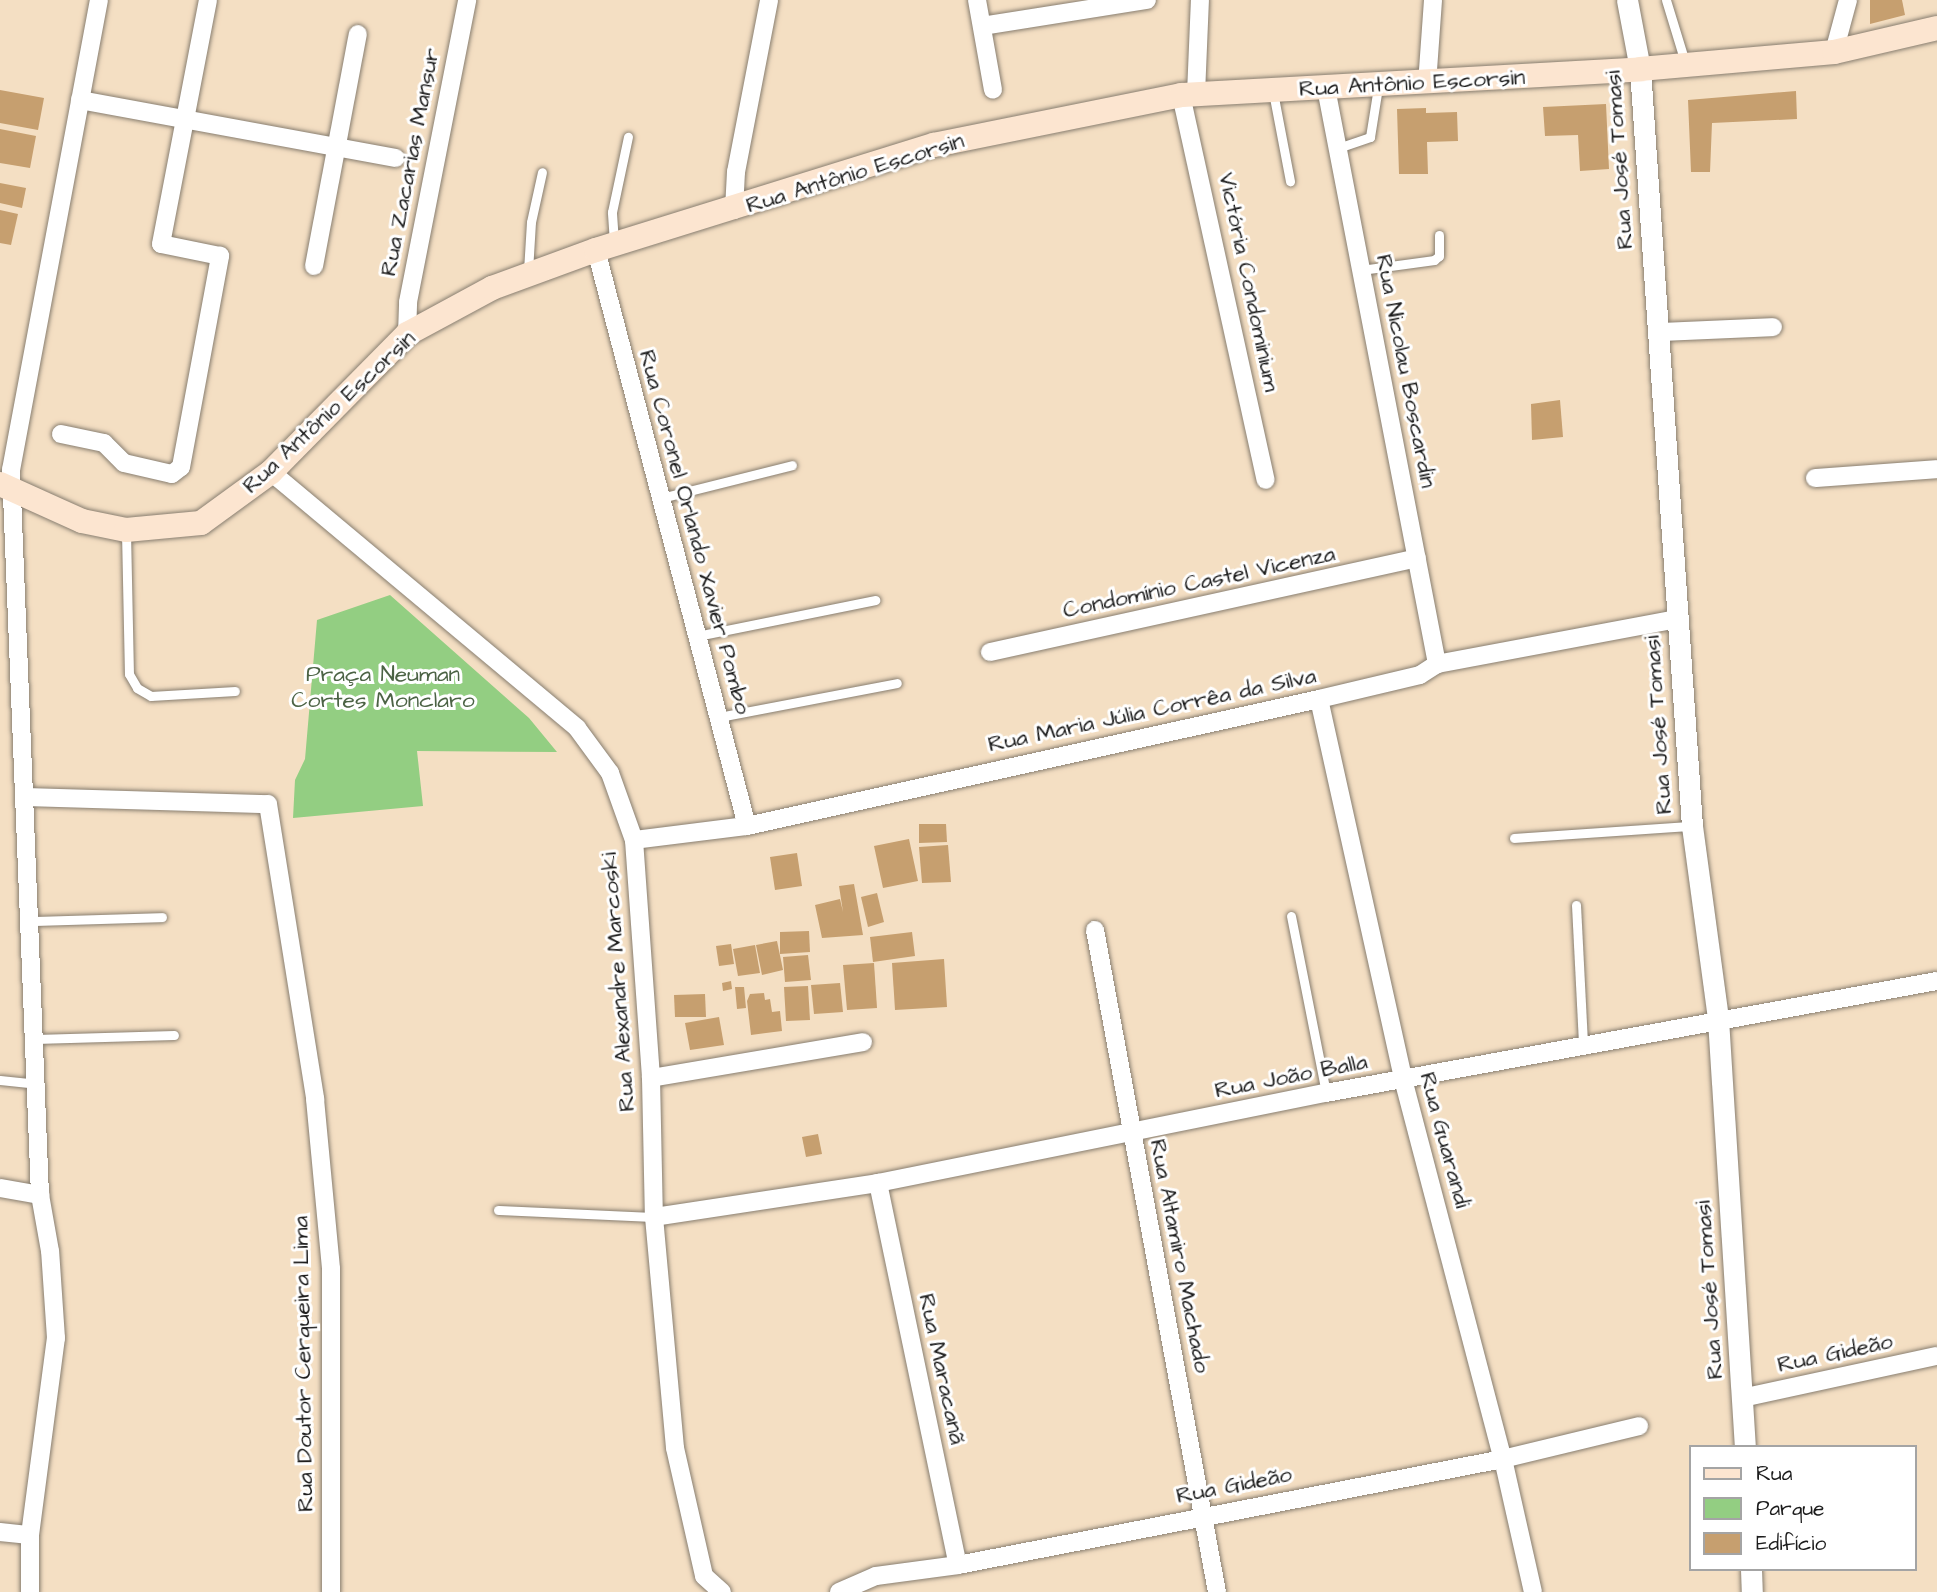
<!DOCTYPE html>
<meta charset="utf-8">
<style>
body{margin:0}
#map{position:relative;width:1937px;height:1592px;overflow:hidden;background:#f4dfc3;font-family:"Architects Daughter",sans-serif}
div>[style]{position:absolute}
.green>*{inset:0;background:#93ce82}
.building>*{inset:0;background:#c69f6f}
.roads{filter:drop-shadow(0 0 2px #887e70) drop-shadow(0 0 2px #887e70)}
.service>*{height:9px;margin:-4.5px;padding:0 4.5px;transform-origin:4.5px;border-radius:4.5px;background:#fff}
.minor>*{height:18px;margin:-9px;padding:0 9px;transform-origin:9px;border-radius:9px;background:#fff}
.tertiary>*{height:21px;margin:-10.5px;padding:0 10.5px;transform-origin:10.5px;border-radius:10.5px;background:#fff}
.secondary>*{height:24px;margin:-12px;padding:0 12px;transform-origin:12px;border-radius:12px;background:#fce5d0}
span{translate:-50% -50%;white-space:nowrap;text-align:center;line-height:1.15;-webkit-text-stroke:6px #fff;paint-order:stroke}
.street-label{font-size:23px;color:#1c1c1c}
.park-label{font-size:23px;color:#4c6345}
.legend{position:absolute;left:1689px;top:1445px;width:228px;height:126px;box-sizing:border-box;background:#fff;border:2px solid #a4a4a4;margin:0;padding:9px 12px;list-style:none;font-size:21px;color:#1c1c1c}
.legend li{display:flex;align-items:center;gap:14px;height:35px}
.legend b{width:35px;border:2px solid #a4a4a4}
</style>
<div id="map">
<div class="green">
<i style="clip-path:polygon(390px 595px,529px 718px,557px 752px,417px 751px,423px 806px,293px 818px,295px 780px,305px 759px,317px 620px)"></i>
</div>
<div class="building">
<i style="clip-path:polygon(1870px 0,1902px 0,1905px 15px,1870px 24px)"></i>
<i style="clip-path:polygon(0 90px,44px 98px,38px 130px,0 123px)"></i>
<i style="clip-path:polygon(1796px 91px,1797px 119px,1712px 123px,1710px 172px,1691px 172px,1688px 100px)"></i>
<i style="clip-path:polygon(1606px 104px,1609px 169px,1580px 171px,1578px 135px,1545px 136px,1543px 107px)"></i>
<i style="clip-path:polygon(1426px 108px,1426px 113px,1457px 112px,1458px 141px,1427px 142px,1428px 174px,1399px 174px,1397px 109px)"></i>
<i style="clip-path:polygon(0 129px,36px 136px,30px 168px,0 163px)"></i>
<i style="clip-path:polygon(0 183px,26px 188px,22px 208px,0 203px)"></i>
<i style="clip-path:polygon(0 210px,18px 214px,11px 245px,0 243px)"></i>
<i style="clip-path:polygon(1560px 400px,1563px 437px,1532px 440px,1531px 404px)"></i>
<i style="clip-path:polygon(919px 824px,946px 824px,947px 842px,919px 843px)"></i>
<i style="clip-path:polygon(909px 839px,918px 881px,883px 888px,874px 846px)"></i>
<i style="clip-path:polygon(948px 845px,951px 882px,922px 883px,919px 847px)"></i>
<i style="clip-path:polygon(797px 853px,802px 886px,775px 890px,770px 857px)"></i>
<i style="clip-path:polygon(854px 884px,863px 935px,822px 938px,815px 905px,840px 899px,843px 912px,839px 886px)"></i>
<i style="clip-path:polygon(877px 893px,884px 922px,868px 927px,861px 897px)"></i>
<i style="clip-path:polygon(809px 931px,810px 952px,780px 954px,780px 932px)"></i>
<i style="clip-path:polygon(912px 932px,915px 956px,873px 962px,870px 937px)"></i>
<i style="clip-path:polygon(777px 941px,783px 970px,762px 975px,756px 945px)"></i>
<i style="clip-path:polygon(731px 944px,734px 964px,719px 966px,716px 946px)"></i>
<i style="clip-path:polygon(755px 945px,760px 973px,738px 976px,733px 949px)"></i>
<i style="clip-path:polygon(808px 955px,811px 980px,785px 982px,783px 957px)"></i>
<i style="clip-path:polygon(944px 959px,947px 1007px,895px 1010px,892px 963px)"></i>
<i style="clip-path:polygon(874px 963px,877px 1008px,847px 1010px,843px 965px)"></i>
<i style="clip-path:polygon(731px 981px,732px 989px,723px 991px,722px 983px)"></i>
<i style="clip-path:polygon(840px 983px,843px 1012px,814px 1014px,811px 985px)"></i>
<i style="clip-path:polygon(808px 986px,810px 1020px,786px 1021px,784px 987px)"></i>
<i style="clip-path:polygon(735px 987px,744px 987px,746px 1008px,737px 1009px)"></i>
<i style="clip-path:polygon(764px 993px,765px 1000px,770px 999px,772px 1012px,780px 1011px,782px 1031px,751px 1035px,747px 1001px,750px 994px)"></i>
<i style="clip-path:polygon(705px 994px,706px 1017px,675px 1017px,674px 995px)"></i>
<i style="clip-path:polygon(719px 1017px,724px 1045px,690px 1050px,685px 1023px)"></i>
<i style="clip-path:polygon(818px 1134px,822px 1154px,806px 1157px,802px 1137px)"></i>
</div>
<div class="roads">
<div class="service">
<i style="left:1666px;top:0;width:65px;rotate:73deg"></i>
<i style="left:1273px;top:92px;width:91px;rotate:79.2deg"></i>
<i style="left:1338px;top:148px;width:34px;rotate:-19deg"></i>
<i style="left:1370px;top:137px;width:51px;rotate:-80.9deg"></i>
<i style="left:614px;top:242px;width:30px;rotate:-94deg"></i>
<i style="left:612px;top:212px;width:77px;rotate:-78deg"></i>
<i style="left:1361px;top:270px;width:74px;rotate:-7.8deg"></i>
<i style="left:1434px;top:260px;width:6px;rotate:-39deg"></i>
<i style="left:1439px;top:256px;width:21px;rotate:-90deg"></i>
<i style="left:528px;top:271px;width:49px;rotate:-86.5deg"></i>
<i style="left:531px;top:222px;width:51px;rotate:-77.6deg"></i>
<i style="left:661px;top:498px;width:135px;rotate:-14.1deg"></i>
<i style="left:126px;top:532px;width:142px;rotate:88.8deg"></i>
<i style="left:129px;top:674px;width:16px;rotate:60deg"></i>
<i style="left:137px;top:688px;width:16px;rotate:30deg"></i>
<i style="left:151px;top:696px;width:84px;rotate:-3.4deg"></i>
<i style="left:697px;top:636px;width:182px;rotate:-11.4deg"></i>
<i style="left:719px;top:717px;width:181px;rotate:-10.8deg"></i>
<i style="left:1514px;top:838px;width:178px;rotate:-3.9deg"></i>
<i style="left:1576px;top:905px;width:140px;rotate:87.1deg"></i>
<i style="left:1291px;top:916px;width:180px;rotate:78.8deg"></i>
<i style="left:31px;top:921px;width:131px;rotate:-1.7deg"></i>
<i style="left:35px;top:1039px;width:139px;rotate:-1.6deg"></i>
<i style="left:0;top:1080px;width:36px;rotate:6deg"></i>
<i style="left:498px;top:1210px;width:156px;rotate:2.6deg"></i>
</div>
<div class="minor">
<i style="left:977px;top:0;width:91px;rotate:79.9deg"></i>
<i style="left:982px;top:26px;width:167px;rotate:-9deg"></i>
<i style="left:1834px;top:52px;width:54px;rotate:-74.9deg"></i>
<i style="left:1427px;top:84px;width:84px;rotate:-85.9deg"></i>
<i style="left:1326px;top:88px;width:587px;rotate:79.09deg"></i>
<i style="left:1196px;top:94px;width:94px;rotate:-87.6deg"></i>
<i style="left:1181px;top:95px;width:394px;rotate:77.6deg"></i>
<i style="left:80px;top:100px;width:321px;rotate:10.4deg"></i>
<i style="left:734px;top:210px;width:38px;rotate:-87deg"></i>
<i style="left:736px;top:172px;width:175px;rotate:-79.1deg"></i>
<i style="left:596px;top:250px;width:595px;rotate:75.31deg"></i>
<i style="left:314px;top:266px;width:236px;rotate:-79.3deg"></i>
<i style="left:1659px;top:332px;width:114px;rotate:-2.5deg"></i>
<i style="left:407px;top:334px;width:32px;rotate:-88deg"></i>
<i style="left:408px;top:302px;width:308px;rotate:-78.9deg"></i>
<i style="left:61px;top:434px;width:44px;rotate:11.8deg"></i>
<i style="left:104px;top:443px;width:28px;rotate:45deg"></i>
<i style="left:124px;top:463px;width:49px;rotate:12.9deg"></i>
<i style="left:172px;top:474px;width:11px;rotate:-38deg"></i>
<i style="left:181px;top:467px;width:215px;rotate:-79.5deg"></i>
<i style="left:220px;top:256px;width:60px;rotate:-168.5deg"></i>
<i style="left:161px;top:244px;width:248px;rotate:-79.1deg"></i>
<i style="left:271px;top:472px;width:399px;rotate:39.9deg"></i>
<i style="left:577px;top:728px;width:56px;rotate:53.7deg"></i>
<i style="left:610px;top:773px;width:71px;rotate:70.3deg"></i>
<i style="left:634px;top:840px;width:239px;rotate:85.9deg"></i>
<i style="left:651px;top:1078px;width:139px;rotate:88.8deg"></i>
<i style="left:654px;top:1217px;width:232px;rotate:84.8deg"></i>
<i style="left:675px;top:1448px;width:131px;rotate:77.2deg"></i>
<i style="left:704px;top:1576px;width:24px;rotate:42deg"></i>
<i style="left:1815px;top:478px;width:122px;rotate:-4.2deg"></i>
<i style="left:990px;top:652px;width:437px;rotate:-12.4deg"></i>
<i style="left:1319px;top:699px;width:389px;rotate:77.5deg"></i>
<i style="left:1403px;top:1079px;width:393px;rotate:75.3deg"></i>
<i style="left:1503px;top:1459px;width:136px;rotate:77.3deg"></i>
<i style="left:26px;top:797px;width:242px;rotate:1.7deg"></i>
<i style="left:268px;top:804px;width:299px;rotate:80.9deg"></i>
<i style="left:315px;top:1099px;width:171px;rotate:84.6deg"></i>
<i style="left:331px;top:1269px;width:323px;rotate:90deg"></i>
<i style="left:634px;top:840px;width:114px;rotate:-7.1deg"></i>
<i style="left:747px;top:826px;width:586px;rotate:-12.52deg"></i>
<i style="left:1319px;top:699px;width:104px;rotate:-13.4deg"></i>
<i style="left:1420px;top:675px;width:20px;rotate:-33deg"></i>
<i style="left:1437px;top:664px;width:244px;rotate:-10.6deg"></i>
<i style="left:1095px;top:930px;width:673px;rotate:79.56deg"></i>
<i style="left:651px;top:1078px;width:215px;rotate:-9.6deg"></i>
<i style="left:878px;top:1183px;width:390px;rotate:78.2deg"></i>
<i style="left:0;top:1188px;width:41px;rotate:9.9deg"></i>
<i style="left:654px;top:1217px;width:227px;rotate:-8.6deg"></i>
<i style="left:878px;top:1183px;width:457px;rotate:-11.4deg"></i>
<i style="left:1326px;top:1093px;width:621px;rotate:-10.39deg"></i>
<i style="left:1742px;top:1398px;width:199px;rotate:-12.2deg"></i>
<i style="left:0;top:1532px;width:30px;rotate:6deg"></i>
<i style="left:30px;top:1592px;width:57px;rotate:-90deg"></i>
<i style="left:30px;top:1535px;width:199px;rotate:-82.5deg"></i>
<i style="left:56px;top:1338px;width:87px;rotate:-93.9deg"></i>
<i style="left:50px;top:1251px;width:57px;rotate:-100.1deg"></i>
<i style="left:40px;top:1195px;width:726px;rotate:-92.29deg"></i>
<i style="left:11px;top:470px;width:478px;rotate:-79.4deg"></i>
<i style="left:839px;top:1592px;width:40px;rotate:-23.4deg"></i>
<i style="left:876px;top:1576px;width:83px;rotate:-7.6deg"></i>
<i style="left:958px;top:1565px;width:555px;rotate:-11.01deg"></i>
<i style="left:1503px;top:1459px;width:140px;rotate:-13.6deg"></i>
</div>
<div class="tertiary">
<i style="left:1627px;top:0;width:70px;rotate:79.3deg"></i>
<i style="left:1640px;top:69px;width:759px;rotate:86.07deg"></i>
<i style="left:1692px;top:826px;width:195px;rotate:82.3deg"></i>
<i style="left:1718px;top:1019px;width:429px;rotate:86.4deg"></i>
<i style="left:1751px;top:1569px;width:23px;rotate:88deg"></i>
</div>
<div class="secondary">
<i style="left:0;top:484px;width:90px;rotate:24.3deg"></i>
<i style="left:82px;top:521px;width:45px;rotate:11.6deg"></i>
<i style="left:126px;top:530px;width:75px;rotate:-5.3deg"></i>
<i style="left:201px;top:523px;width:87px;rotate:-36.1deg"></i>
<i style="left:271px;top:472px;width:194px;rotate:-45.4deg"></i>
<i style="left:407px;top:334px;width:97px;rotate:-28.4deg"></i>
<i style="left:492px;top:288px;width:111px;rotate:-20.1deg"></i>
<i style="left:596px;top:250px;width:354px;rotate:-17.3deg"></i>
<i style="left:934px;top:145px;width:252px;rotate:-11.4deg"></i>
<i style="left:1181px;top:95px;width:460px;rotate:-3.2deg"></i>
<i style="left:1640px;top:69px;width:195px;rotate:-5deg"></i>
<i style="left:1834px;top:52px;width:106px;rotate:-13.1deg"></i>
</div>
</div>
<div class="street-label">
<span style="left:1412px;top:83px;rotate:-3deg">Rua Antônio Escorsin</span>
<span style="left:1619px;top:160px;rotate:-94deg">Rua José Tomasi</span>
<span style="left:410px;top:162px;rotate:-79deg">Rua Zacarias Mansur</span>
<span style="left:855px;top:173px;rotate:-17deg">Rua Antônio Escorsin</span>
<span style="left:1249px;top:282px;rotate:78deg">Victória Condominium</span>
<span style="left:1406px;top:371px;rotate:79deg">Rua Nicolau Boscardin</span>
<span style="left:329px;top:412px;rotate:-43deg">Rua Antônio Escorsin</span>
<span style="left:695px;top:532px;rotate:75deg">Rua Coronel Orlando Xavier Pombo</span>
<span style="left:1199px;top:582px;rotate:-12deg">Condomínio Castel Vicenza</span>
<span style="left:1152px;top:710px;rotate:-12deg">Rua Maria Júlia Corrêa da Silva</span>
<span style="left:1658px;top:725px;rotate:-94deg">Rua José Tomasi</span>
<span style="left:618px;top:982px;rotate:-94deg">Rua Alexandre Marcoski</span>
<span style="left:1291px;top:1076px;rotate:-11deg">Rua João Balla</span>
<span style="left:1445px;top:1140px;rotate:75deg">Rua Guarandi</span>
<span style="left:1180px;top:1256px;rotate:79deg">Rua Altamiro Machado</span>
<span style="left:1709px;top:1290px;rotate:-94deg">Rua José Tomasi</span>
<span style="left:1835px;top:1353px;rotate:-12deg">Rua Gideão</span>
<span style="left:303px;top:1364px;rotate:-91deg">Rua Doutor Cerqueira Lima</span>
<span style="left:942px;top:1369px;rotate:78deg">Rua Maracanã</span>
<span style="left:1234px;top:1485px;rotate:-11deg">Rua Gideão</span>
</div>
<div class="park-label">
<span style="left:383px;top:687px">Praça Neuman<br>Cortes Monclaro</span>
</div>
<ul class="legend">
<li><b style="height:9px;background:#fce5d0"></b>Rua</li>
<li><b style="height:19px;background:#93ce82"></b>Parque</li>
<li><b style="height:19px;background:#c69f6f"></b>Edifício</li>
</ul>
</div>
